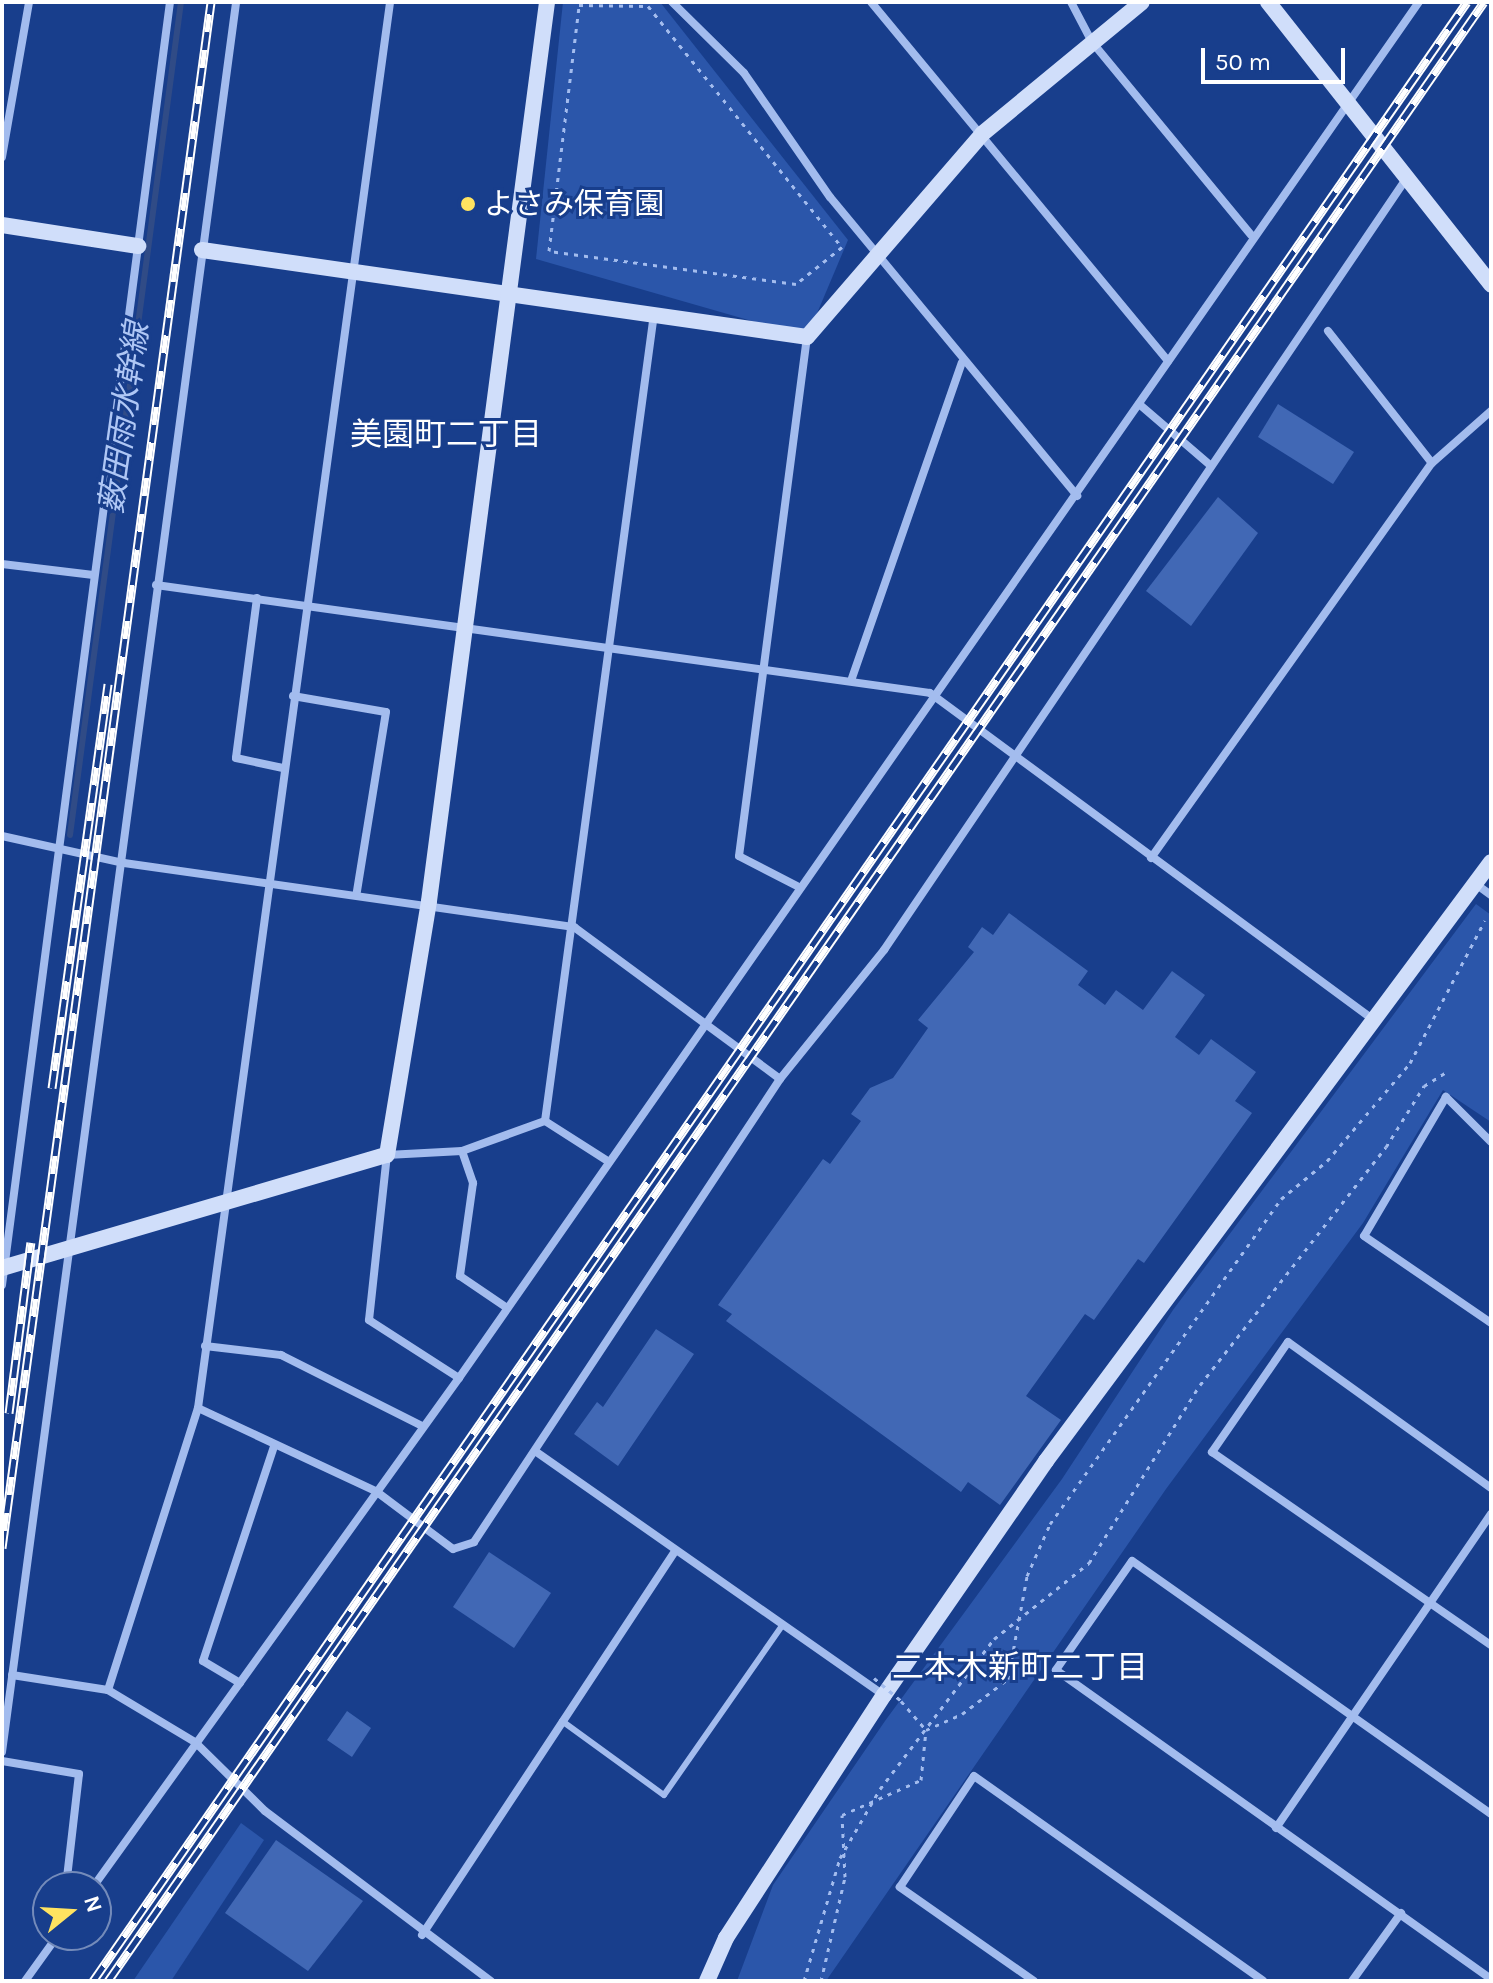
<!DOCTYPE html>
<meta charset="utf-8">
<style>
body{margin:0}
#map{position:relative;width:1493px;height:1983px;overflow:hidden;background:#183e8c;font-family:Karla,"Noto Sans JP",sans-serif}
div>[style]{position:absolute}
.green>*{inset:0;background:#2b56aa}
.stream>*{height:6px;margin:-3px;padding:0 3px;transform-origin:3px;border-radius:3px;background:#304b86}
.building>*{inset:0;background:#4168b5}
.path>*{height:3px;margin-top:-1.5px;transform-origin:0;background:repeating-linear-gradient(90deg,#a3bcee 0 4px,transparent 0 10px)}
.lane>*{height:6px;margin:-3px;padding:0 3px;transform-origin:3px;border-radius:3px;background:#a3bcee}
.street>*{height:8px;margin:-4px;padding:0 4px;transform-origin:4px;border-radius:4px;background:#a3bcee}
.secondary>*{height:16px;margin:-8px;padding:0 8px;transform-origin:8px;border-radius:8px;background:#d0defa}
.rail>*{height:9px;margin-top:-4.5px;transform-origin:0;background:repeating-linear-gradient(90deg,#183e8c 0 18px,#fff 0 36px);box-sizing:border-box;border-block:2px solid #fff}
.path-bridge>*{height:3px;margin-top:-1.5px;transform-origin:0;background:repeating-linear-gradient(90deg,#a3bcee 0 4px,transparent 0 10px)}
.dots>*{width:22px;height:22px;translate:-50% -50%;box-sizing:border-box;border:4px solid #183e8c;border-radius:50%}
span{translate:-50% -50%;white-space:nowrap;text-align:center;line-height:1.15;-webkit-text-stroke:6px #183e8c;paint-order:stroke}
.poi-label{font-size:30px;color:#fff}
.left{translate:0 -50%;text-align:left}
.water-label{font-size:32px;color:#afc7f5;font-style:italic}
.neighbourhood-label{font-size:32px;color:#fff}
.frame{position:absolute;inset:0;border:4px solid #fff;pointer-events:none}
.north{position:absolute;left:32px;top:1871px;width:80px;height:80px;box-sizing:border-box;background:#183e8c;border:2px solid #748bba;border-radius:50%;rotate:72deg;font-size:22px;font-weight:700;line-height:32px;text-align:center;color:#fff}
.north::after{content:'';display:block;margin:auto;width:28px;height:36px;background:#ffe360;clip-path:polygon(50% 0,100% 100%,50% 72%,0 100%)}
.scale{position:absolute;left:1201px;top:48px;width:144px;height:36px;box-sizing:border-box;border:4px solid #fff;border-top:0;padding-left:10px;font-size:24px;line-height:28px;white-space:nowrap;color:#fff;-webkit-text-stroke:6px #183e8c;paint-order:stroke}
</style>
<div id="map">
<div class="green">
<i style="clip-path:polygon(563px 2px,660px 2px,848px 240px,807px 337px,536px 259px)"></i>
<i style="clip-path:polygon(1476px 904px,1491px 915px,1491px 1122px,1443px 1090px,1363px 1223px,1166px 1489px,826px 1981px,737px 1981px,773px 1885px,885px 1721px,1062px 1479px,1173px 1310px)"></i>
<i style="clip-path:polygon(241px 1823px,264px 1840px,171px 1981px,133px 1981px)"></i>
</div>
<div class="stream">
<i style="left:70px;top:835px;width:840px;rotate:-82.41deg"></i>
</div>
<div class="building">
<i style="clip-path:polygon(1278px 404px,1354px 452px,1333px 484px,1258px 437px)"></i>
<i style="clip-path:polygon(1218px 497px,1258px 533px,1191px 626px,1146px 591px)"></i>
<i style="clip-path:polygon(1009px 913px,1088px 971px,1078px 985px,1105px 1005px,1116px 990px,1143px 1010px,1172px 971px,1205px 995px,1175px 1037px,1199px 1055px,1211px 1039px,1256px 1072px,1235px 1101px,1252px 1113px,1144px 1263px,1138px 1259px,1094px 1320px,1085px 1314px,1026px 1396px,1061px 1420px,1000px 1505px,968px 1482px,961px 1492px,726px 1321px,732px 1314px,718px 1305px,823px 1159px,830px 1164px,861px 1121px,851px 1114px,870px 1088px,893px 1078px,928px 1028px,918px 1020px,974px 952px,968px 947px,982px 927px,993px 935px)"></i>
<i style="clip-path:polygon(656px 1329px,694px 1354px,618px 1466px,574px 1434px,597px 1402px,603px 1407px)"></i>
<i style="clip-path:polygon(489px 1552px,551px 1593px,514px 1648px,453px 1607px)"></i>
<i style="clip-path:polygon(347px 1711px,371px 1728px,352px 1757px,327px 1740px)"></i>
<i style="clip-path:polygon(276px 1840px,363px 1901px,308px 1971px,225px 1913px)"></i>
</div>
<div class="path">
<i style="left:579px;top:5px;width:69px;rotate:0.8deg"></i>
<i style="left:648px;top:6px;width:309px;rotate:51.2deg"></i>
<i style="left:842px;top:247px;width:59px;rotate:141.2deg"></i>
<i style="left:796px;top:284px;width:249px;rotate:-172.4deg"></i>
<i style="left:549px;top:251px;width:248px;rotate:-83deg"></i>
<i style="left:901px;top:1701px;width:38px;rotate:49deg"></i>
<i style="left:804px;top:1981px;width:128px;rotate:-73.7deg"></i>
<i style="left:840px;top:1858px;width:80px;rotate:-59.9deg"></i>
<i style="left:880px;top:1789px;width:188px;rotate:-52.8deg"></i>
<i style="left:994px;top:1639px;width:122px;rotate:-38.7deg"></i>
<i style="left:1089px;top:1563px;width:210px;rotate:-58.1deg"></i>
<i style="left:1200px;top:1385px;width:302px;rotate:-52deg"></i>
<i style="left:1386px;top:1147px;width:72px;rotate:-58.1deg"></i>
<i style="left:1424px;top:1086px;width:25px;rotate:-32deg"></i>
<i style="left:821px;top:1981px;width:107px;rotate:-77deg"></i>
<i style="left:845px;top:1877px;width:62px;rotate:-92.8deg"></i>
<i style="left:842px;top:1815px;width:86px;rotate:-23.9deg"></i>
<i style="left:921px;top:1780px;width:50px;rotate:-84.3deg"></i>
<i style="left:926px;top:1730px;width:39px;rotate:-24deg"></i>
<i style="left:962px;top:1714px;width:58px;rotate:-37.3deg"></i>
<i style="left:1008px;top:1679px;width:105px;rotate:-79.5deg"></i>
<i style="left:1027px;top:1576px;width:57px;rotate:-66.1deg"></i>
<i style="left:1050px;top:1524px;width:399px;rotate:-54.6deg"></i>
<i style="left:1281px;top:1199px;width:60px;rotate:-39.6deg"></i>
<i style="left:1327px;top:1161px;width:128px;rotate:-49.7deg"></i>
<i style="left:1410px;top:1063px;width:161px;rotate:-62.3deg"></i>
</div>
<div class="lane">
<i style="left:562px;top:1721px;width:126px;rotate:36deg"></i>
<i style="left:664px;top:1795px;width:206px;rotate:-55.1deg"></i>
</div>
<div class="street">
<i style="left:672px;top:2px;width:101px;rotate:44.6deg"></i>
<i style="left:744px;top:73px;width:151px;rotate:55.3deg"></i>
<i style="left:830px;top:197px;width:388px;rotate:50.4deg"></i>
<i style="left:871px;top:2px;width:466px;rotate:50.4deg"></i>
<i style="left:1071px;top:2px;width:45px;rotate:62.3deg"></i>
<i style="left:1092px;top:42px;width:250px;rotate:50.5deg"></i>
<i style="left:2px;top:157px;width:157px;rotate:-80.1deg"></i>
<i style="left:1328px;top:331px;width:168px;rotate:51.8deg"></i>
<i style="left:1139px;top:404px;width:94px;rotate:40.7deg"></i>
<i style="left:2px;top:564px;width:92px;rotate:6.9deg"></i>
<i style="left:156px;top:585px;width:781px;rotate:7.94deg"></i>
<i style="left:930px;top:693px;width:553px;rotate:36.39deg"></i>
<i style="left:257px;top:598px;width:161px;rotate:97.5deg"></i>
<i style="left:236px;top:758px;width:48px;rotate:12deg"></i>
<i style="left:852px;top:678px;width:334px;rotate:-70.8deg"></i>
<i style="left:293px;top:696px;width:94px;rotate:9.8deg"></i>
<i style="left:386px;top:712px;width:182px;rotate:99.2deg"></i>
<i style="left:2px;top:836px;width:125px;rotate:12.5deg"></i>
<i style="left:124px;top:863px;width:455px;rotate:8.1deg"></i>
<i style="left:574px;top:927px;width:256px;rotate:36.4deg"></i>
<i style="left:1151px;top:858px;width:485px;rotate:-54.6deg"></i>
<i style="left:1432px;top:463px;width:79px;rotate:-41.4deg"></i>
<i style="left:1473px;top:882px;width:22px;rotate:36deg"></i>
<i style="left:797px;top:886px;width:65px;rotate:-152.7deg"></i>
<i style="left:739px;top:856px;width:523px;rotate:-82.54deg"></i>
<i style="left:545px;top:1121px;width:814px;rotate:-82.31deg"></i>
<i style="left:545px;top:1121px;width:76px;rotate:32.6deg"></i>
<i style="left:1491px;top:1142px;width:64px;rotate:-135deg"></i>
<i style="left:1446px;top:1097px;width:161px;rotate:120.5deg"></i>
<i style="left:1364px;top:1236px;width:154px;rotate:34.4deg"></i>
<i style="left:462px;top:1151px;width:34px;rotate:71deg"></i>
<i style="left:473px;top:1183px;width:94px;rotate:98deg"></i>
<i style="left:460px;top:1276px;width:57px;rotate:34.2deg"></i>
<i style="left:2px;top:1285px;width:1294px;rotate:-82.54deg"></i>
<i style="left:205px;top:1346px;width:77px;rotate:6.8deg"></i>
<i style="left:281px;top:1355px;width:158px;rotate:26.7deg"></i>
<i style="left:459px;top:1378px;width:107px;rotate:-147.2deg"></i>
<i style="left:369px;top:1320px;width:166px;rotate:-83.8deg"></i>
<i style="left:387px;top:1155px;width:75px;rotate:-3.1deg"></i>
<i style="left:462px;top:1151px;width:88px;rotate:-19.9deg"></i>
<i style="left:198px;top:1408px;width:198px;rotate:25.1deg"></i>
<i style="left:377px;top:1492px;width:95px;rotate:36.9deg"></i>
<i style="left:453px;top:1549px;width:22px;rotate:-18deg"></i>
<i style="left:474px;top:1542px;width:555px;rotate:-56.54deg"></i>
<i style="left:780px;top:1079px;width:166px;rotate:-51.1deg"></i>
<i style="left:884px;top:950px;width:931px;rotate:-55.9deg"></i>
<i style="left:535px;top:1451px;width:426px;rotate:35deg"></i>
<i style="left:1491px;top:1488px;width:250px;rotate:-144.3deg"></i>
<i style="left:1288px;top:1342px;width:134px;rotate:124.6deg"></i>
<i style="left:1212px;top:1452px;width:339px;rotate:34.7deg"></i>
<i style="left:12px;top:1675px;width:97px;rotate:8.9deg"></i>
<i style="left:108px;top:1690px;width:101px;rotate:30.9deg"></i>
<i style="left:195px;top:1742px;width:98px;rotate:44.6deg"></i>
<i style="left:265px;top:1811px;width:283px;rotate:37deg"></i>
<i style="left:240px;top:1683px;width:43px;rotate:-149.3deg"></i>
<i style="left:203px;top:1661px;width:226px;rotate:-71.7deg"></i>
<i style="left:108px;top:1690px;width:296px;rotate:-72.3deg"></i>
<i style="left:198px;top:1408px;width:1419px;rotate:-82.22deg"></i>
<i style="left:2px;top:1752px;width:1766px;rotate:-82.38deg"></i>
<i style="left:2px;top:1761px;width:78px;rotate:9.6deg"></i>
<i style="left:79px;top:1774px;width:114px;rotate:96.6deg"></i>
<i style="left:1491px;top:1814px;width:439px;rotate:-144.8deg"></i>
<i style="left:1132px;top:1561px;width:133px;rotate:124.9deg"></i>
<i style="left:1056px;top:1670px;width:534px;rotate:35.39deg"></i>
<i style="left:1276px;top:1828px;width:381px;rotate:-55.6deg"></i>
<i style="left:93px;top:1887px;width:627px;rotate:-54.28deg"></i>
<i style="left:459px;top:1378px;width:1678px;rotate:-55.1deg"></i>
<i style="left:422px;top:1935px;width:459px;rotate:-56.6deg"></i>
<i style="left:25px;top:1981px;width:57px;rotate:-54.3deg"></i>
<i style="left:1034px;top:1981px;width:164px;rotate:-145deg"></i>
<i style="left:900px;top:1887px;width:133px;rotate:-56.3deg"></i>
<i style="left:974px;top:1776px;width:354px;rotate:35.3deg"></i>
<i style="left:1352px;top:1981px;width:84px;rotate:-54.2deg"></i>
</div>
<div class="secondary">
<i style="left:1268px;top:2px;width:360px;rotate:51.7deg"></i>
<i style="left:2px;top:225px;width:138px;rotate:8.8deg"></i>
<i style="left:202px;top:250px;width:611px;rotate:8.18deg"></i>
<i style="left:807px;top:337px;width:268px;rotate:-49.2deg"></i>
<i style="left:982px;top:134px;width:207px;rotate:-39.5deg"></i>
<i style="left:2px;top:1268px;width:401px;rotate:-16.4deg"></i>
<i style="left:387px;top:1155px;width:257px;rotate:-80.6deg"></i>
<i style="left:429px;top:901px;width:907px;rotate:-82.52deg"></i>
<i style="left:707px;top:1981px;width:47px;rotate:-66.2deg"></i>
<i style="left:726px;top:1938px;width:290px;rotate:-57deg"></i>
<i style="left:884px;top:1695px;width:285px;rotate:-55.3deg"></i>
<i style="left:1046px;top:1461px;width:746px;rotate:-53.39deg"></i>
</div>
<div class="rail">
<i style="left:52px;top:1088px;width:408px;rotate:-82.1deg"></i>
<i style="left:9px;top:1413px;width:172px;rotate:-82.7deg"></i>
<i style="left:2px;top:1548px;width:1560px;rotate:-82.3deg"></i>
<i style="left:93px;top:1981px;width:2409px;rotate:-55.23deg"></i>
<i style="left:108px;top:1981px;width:2410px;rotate:-55.19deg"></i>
</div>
<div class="path-bridge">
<i style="left:874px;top:1678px;width:35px;rotate:40deg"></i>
</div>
<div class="dots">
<i style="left:468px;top:204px;background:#ffe360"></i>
</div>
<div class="poi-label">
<span class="left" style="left:484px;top:204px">よさみ保育園</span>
</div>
<div class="water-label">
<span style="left:125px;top:418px;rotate:-82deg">薮田雨水幹線</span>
</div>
<div class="neighbourhood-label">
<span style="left:446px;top:435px">美園町二丁目</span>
<span style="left:1020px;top:1668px">二本木新町二丁目</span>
</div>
<div class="frame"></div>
<div class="north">N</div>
<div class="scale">50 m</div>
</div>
